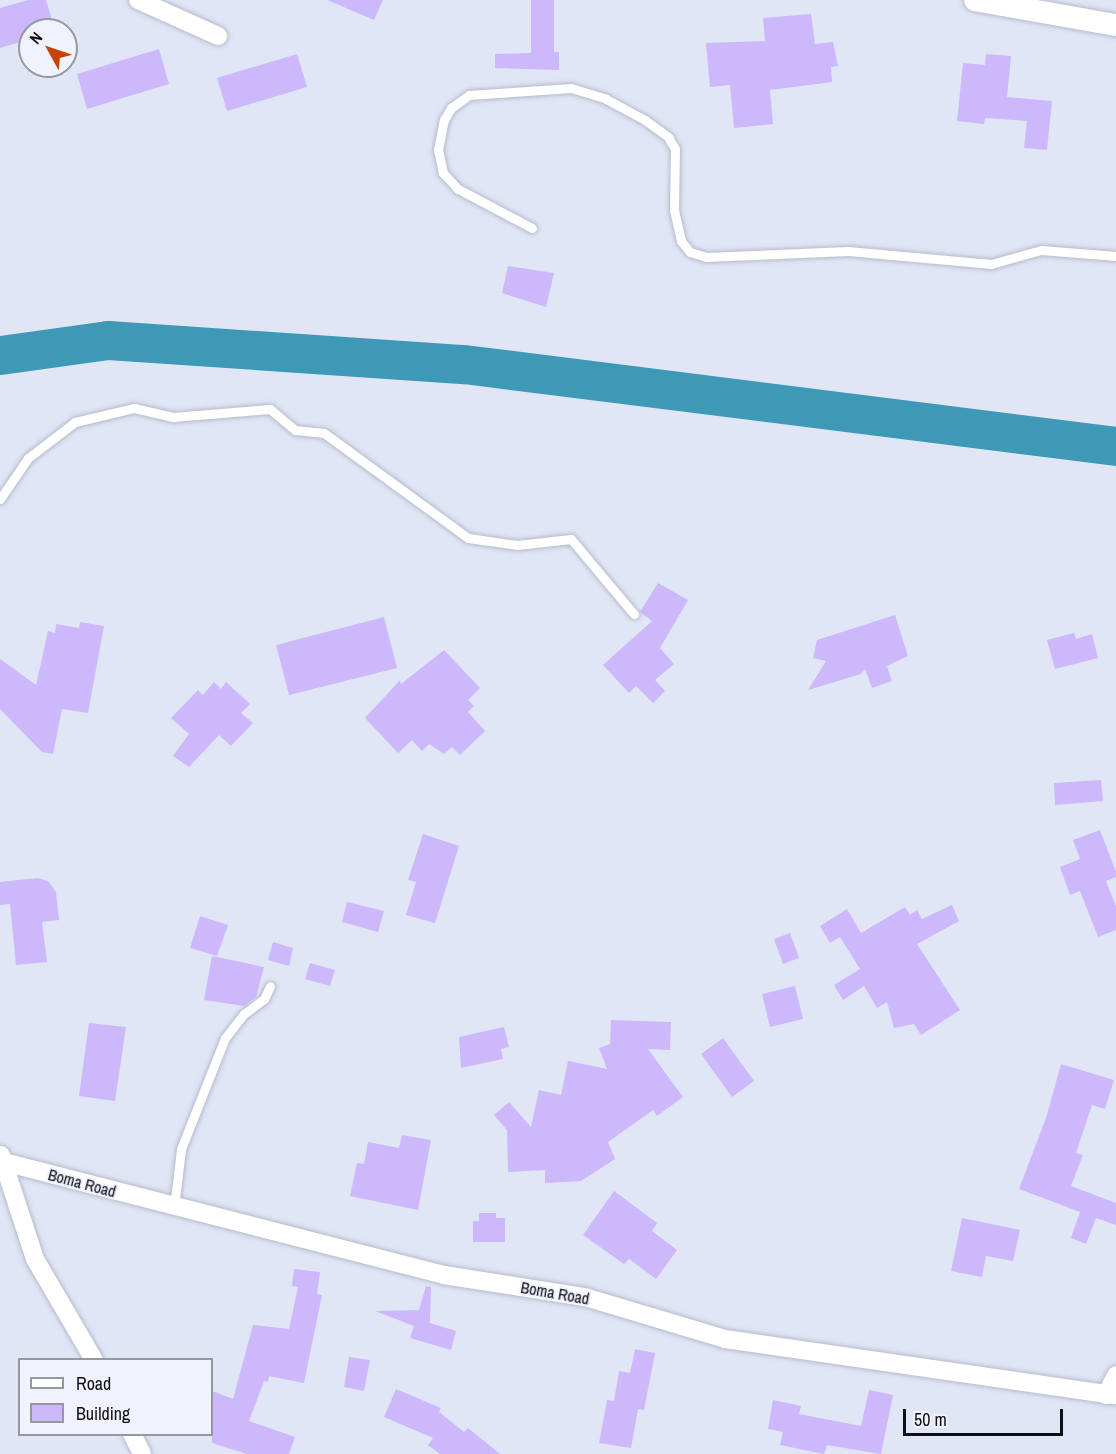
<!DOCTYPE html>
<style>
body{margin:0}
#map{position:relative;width:1116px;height:1454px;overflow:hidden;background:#e1e6f6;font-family:"Archivo Narrow",sans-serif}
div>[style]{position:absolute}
.river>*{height:39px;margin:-19.5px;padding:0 19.5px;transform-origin:19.5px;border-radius:19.5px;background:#3d99b6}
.building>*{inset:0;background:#ccb8fb}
.roads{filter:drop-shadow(0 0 2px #b6bbca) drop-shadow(0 0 2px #b6bbca)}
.service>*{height:9px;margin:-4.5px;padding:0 4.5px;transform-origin:4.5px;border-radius:4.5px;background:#fff}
.minor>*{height:18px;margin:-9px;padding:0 9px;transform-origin:9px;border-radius:9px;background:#fff}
.tertiary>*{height:22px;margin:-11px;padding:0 11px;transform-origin:11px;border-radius:11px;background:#fff}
span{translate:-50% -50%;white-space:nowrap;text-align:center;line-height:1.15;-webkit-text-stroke:4.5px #f0f3fd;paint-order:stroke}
.street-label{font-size:16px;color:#0e0f14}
.legend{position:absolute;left:18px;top:1358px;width:195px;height:78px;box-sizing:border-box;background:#f0f3fd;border:2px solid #9698a0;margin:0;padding:8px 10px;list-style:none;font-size:18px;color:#0e0f14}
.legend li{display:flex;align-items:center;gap:12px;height:30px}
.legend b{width:30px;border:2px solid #9698a0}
.north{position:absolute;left:18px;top:18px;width:60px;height:60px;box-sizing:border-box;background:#f0f3fd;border:2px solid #9698a0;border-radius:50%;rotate:310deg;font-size:16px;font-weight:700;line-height:24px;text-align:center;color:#0e0f14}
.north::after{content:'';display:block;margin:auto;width:21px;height:27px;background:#c84203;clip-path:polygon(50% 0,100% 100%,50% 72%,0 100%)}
.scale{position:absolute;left:903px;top:1409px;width:160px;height:27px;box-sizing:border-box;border:3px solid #0e0f14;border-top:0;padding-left:8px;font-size:18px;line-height:21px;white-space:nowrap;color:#0e0f14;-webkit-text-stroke:4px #f0f3fd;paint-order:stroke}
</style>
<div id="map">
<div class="river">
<i style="left:0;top:355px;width:109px;rotate:-7.9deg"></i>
<i style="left:108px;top:340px;width:357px;rotate:3.9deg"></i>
<i style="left:464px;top:364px;width:657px;rotate:7.17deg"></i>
</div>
<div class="building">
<i style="clip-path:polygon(28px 0,46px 0,55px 30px,30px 30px,30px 39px,0 48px,0 8px)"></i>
<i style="clip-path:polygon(327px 0,383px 0,374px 20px)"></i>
<i style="clip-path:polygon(531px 0,554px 0,554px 52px,559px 52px,559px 70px,495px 68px,495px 54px,531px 53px)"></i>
<i style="clip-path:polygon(811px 14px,815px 44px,833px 42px,838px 66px,831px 67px,832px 82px,770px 90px,773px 124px,734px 128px,730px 85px,710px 87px,706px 43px,765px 41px,763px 18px)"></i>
<i style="clip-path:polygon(159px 49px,169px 84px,87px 109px,77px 74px)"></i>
<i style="clip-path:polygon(297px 54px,307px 87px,227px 111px,217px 78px)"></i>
<i style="clip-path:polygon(986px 54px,1011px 56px,1007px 97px,1052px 101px,1047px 150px,1024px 148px,1027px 121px,985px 118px,984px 124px,957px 121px,963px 63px,985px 65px)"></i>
<i style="clip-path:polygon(508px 266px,554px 273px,546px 307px,502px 293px)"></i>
<i style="clip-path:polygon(658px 583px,688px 600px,660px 648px,674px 664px,655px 680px,665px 691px,653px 703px,636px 686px,629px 693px,603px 665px,652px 621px,640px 612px)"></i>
<i style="clip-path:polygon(895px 615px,908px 656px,887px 666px,892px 681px,872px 688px,865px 669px,861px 674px,808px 690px,826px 661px,813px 658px,817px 640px)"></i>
<i style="clip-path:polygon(384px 617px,397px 668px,289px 695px,276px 645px)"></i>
<i style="clip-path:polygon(80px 622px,104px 626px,88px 713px,62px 709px,53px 754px,42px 752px,0 709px,0 659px,36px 685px,48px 631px,55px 633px,56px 624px,79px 628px)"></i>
<i style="clip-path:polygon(1074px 633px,1076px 639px,1092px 634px,1098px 658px,1055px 669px,1047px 640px)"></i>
<i style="clip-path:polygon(444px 650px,480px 688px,468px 700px,474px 706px,468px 712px,485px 731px,460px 755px,452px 747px,444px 754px,429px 744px,422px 751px,412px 740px,398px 753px,365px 718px,400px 680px,401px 684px)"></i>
<i style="clip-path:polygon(214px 682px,221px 689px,226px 682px,250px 704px,241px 713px,253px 723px,231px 746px,219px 735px,189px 767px,173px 756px,189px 734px,171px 718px,198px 690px,203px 695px)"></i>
<i style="clip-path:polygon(1101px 780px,1103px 801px,1055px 805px,1054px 783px)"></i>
<i style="clip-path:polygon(1100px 830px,1116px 872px,1116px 877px,1106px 881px,1116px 906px,1116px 930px,1098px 937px,1080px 891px,1070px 895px,1060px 867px,1080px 859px,1073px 840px)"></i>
<i style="clip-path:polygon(423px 834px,459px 846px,435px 923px,406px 915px,416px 882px,408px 880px)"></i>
<i style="clip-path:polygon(38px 878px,48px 881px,56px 892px,59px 920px,42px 922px,47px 962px,16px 965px,10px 904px,0 905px,0 882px)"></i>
<i style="clip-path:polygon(347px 902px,384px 911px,378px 932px,342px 922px)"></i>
<i style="clip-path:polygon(952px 905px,959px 921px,917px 944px,960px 1010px,921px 1035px,914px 1024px,894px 1028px,887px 1002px,877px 1008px,864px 986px,843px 1000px,834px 985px,860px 969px,840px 937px,830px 943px,820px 926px,847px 909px,861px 933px,905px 907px,910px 915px,917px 910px,922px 919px)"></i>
<i style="clip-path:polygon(200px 916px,228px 925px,217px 956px,190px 948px)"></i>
<i style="clip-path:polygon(790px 933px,799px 958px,783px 964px,774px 939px)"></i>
<i style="clip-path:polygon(273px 942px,293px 948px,289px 966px,268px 960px)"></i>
<i style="clip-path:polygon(212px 956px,264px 967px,256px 997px,244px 1006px,204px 1000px)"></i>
<i style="clip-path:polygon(310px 963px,335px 970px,330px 986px,305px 979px)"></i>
<i style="clip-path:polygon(795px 986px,803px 1019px,770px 1027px,762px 994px)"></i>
<i style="clip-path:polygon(611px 1020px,671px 1022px,670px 1050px,648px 1049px,683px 1097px,657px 1116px,653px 1110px,608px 1142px,615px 1159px,581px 1181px,545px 1183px,545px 1170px,508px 1172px,507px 1130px,494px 1115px,509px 1102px,531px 1127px,539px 1090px,561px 1095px,568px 1061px,607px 1069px,599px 1048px,610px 1044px)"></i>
<i style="clip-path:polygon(89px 1023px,126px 1027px,115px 1101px,79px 1096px)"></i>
<i style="clip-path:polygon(504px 1027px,509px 1047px,501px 1049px,503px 1059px,461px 1068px,459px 1037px)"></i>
<i style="clip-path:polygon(723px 1038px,754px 1081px,732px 1097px,701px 1054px)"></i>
<i style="clip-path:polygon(1061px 1064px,1114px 1080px,1105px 1109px,1092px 1105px,1076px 1153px,1083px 1155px,1071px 1186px,1116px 1203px,1116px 1225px,1096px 1218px,1086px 1244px,1071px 1238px,1080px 1212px,1019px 1189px,1046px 1118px)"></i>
<i style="clip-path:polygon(402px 1135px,431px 1140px,418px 1210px,350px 1196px,357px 1163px,364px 1164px,368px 1142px,399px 1148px)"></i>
<i style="clip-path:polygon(614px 1191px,657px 1223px,652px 1231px,677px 1250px,656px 1279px,629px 1259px,624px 1264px,583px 1235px)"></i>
<i style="clip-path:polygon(479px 1213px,496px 1213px,496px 1218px,505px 1218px,505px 1242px,473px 1242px,473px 1221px,479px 1221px)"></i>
<i style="clip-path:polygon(962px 1218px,1020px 1230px,1013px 1261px,986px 1256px,982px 1277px,951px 1271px)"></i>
<i style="clip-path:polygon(294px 1269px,320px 1272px,317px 1294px,322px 1295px,304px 1383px,269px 1376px,268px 1382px,264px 1381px,249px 1421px,295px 1437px,289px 1454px,247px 1454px,212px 1443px,212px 1391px,233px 1399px,253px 1325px,289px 1329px,298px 1287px,292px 1286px)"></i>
<i style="clip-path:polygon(426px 1286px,431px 1287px,430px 1323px,456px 1331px,451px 1350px,410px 1338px,414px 1326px,375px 1311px,419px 1310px)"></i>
<i style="clip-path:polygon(635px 1349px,655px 1353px,644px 1410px,638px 1409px,631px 1448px,599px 1443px,607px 1400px,614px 1401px,619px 1371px,630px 1373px)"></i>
<i style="clip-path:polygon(349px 1357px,370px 1360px,364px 1391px,344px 1387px)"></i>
<i style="clip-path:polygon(396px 1389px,441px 1408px,439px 1412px,464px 1432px,468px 1428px,500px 1454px,440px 1454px,428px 1445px,433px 1438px,384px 1417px)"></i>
<i style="clip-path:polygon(869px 1390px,893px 1395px,881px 1454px,827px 1445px,824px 1454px,780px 1445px,783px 1432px,768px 1429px,773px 1400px,801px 1406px,799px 1414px,861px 1426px)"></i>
</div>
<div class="roads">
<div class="service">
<i style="left:532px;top:228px;width:84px;rotate:-152.2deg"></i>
<i style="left:458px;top:189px;width:22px;rotate:-133deg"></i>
<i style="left:443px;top:173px;width:24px;rotate:-102deg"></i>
<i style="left:438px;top:150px;width:31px;rotate:-79deg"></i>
<i style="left:444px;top:120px;width:14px;rotate:-60deg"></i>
<i style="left:451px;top:108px;width:22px;rotate:-36deg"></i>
<i style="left:469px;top:95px;width:102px;rotate:-3.9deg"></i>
<i style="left:571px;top:88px;width:37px;rotate:17deg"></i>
<i style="left:606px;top:99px;width:44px;rotate:28.3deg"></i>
<i style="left:645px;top:120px;width:29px;rotate:36deg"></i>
<i style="left:668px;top:137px;width:14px;rotate:60deg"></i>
<i style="left:675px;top:149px;width:61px;rotate:90.9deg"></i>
<i style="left:674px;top:210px;width:32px;rotate:77deg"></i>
<i style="left:681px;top:241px;width:14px;rotate:51deg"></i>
<i style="left:690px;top:252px;width:17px;rotate:17deg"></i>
<i style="left:706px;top:257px;width:142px;rotate:-2.4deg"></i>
<i style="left:848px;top:251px;width:144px;rotate:5.2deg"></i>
<i style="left:991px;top:264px;width:52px;rotate:-15.6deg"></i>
<i style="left:1041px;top:250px;width:75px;rotate:4.6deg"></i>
<i style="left:0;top:499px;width:50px;rotate:-55.7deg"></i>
<i style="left:28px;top:458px;width:59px;rotate:-37.5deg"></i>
<i style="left:75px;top:422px;width:61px;rotate:-13.3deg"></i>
<i style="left:134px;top:408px;width:40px;rotate:13deg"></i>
<i style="left:173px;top:417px;width:97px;rotate:-4.7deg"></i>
<i style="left:270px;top:409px;width:33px;rotate:40deg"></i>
<i style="left:295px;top:430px;width:29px;rotate:6deg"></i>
<i style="left:324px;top:433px;width:178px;rotate:36.1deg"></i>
<i style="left:468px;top:538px;width:49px;rotate:8.1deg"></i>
<i style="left:517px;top:545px;width:54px;rotate:-6.3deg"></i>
<i style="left:571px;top:539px;width:98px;rotate:50deg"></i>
<i style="left:174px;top:1207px;width:58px;rotate:-83.1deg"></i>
<i style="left:181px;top:1149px;width:119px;rotate:-68.4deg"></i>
<i style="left:225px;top:1038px;width:31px;rotate:-52deg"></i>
<i style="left:244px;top:1014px;width:25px;rotate:-37deg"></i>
<i style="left:264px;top:999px;width:14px;rotate:-65deg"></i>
</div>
<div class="minor">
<i style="left:138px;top:0;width:88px;rotate:24.2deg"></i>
<i style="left:1px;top:1155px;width:109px;rotate:71.9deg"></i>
<i style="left:35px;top:1259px;width:117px;rotate:59.7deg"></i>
<i style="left:0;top:1161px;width:458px;rotate:14.4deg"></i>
<i style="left:444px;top:1275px;width:143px;rotate:8.9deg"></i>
<i style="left:585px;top:1297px;width:146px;rotate:16.7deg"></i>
<i style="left:725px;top:1339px;width:395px;rotate:8.2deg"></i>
<i style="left:1106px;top:1395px;width:22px;rotate:-63deg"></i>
<i style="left:132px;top:1434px;width:22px;rotate:63deg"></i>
</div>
<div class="tertiary">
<i style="left:975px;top:0;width:143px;rotate:10.1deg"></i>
</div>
</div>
<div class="street-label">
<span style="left:82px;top:1183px;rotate:15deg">Boma Road</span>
<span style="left:555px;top:1293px;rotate:10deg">Boma Road</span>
</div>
<ul class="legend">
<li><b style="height:8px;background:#fff"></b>Road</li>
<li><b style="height:16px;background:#ccb8fb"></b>Building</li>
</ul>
<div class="north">N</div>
<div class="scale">50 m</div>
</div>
